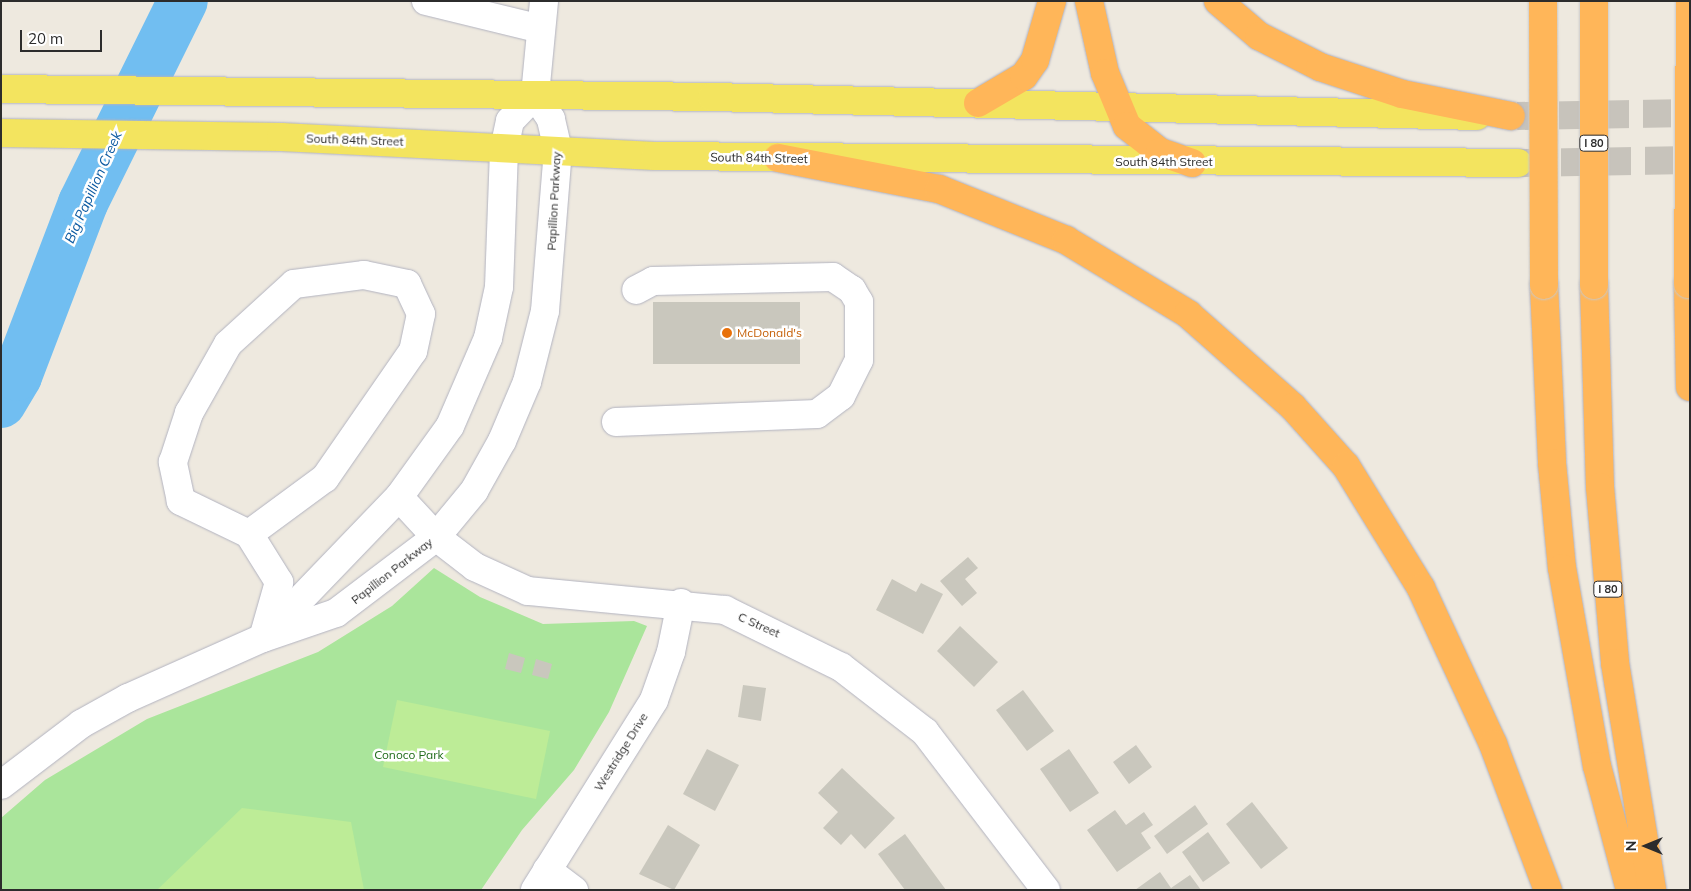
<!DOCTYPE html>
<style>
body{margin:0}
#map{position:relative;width:1691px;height:891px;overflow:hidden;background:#eee9df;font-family:Mulish,sans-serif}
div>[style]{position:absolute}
.green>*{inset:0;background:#aae59b}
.pitch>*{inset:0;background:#bdec97}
.river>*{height:50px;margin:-25px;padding:0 25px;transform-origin:25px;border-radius:25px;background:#71bef1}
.building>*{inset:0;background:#c9c7bd}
.major-tunnel>*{height:28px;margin-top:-14px;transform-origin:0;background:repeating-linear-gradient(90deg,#c7c3bb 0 28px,transparent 0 42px)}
.roads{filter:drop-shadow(0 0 1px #b2b3c0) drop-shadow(0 0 1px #b2b3c0)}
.minor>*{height:28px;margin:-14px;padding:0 14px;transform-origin:14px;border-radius:14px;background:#fff}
.major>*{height:28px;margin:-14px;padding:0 14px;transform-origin:14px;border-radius:14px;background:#f3e45f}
.highway>*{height:28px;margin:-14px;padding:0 14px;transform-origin:14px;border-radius:14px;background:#ffb659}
.bridges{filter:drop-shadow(0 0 1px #c8c8c8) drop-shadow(0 0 1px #c8c8c8)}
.highway-bridge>*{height:28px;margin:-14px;padding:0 14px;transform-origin:14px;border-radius:14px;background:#ffb659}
.dots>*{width:14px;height:14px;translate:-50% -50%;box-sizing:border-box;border:2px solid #fff;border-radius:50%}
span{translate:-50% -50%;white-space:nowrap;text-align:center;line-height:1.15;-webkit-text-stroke:5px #fff;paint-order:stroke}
.shield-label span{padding:1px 4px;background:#fff;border:1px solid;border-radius:4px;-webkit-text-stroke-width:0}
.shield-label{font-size:11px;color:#2c2c2c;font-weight:700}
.street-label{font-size:12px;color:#2c2c2c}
.food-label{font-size:12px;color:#c56008}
.left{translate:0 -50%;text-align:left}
.park-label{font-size:12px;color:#206c1a}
.water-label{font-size:14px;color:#0c5aa1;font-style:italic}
.frame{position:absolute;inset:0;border:2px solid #2c2c2c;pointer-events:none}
.north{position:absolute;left:1621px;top:821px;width:50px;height:50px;-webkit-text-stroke:4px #fff;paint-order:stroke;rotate:270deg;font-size:14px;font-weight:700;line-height:20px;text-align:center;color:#2c2c2c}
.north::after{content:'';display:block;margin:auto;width:18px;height:22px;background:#2c2c2c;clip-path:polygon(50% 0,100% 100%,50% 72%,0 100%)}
.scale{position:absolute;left:20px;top:30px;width:82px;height:22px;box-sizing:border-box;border:2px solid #2c2c2c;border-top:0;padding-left:6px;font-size:15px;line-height:18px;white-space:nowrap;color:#2c2c2c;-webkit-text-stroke:4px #fff;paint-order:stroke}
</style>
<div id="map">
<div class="green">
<i style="clip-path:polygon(434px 568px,480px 597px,543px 624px,634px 621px,647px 626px,609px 712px,574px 770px,522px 830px,481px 890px,1px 890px,1px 818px,45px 780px,147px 719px,318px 652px,392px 606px)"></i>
</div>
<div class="pitch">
<i style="clip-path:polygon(397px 700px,550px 731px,536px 799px,383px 767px)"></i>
<i style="clip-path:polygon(242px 808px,351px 822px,364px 890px,157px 890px)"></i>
</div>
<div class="river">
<i style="left:1px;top:403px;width:31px;rotate:-59deg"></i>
<i style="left:17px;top:376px;width:185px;rotate:-69.1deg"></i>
<i style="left:83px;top:203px;width:225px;rotate:-63.7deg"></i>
</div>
<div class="building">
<i style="clip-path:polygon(653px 302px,800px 302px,800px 364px,653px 364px)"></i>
<i style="clip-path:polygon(968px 557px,978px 568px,965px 579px,977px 593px,962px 606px,940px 581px)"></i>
<i style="clip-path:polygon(892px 579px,916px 592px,921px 583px,943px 594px,923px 634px,876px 610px)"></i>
<i style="clip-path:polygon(960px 626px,998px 662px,974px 687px,937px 651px)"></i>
<i style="clip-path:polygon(509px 653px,525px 658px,521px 673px,505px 669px)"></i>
<i style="clip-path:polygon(536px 659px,552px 664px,548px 679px,532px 675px)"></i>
<i style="clip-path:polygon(743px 685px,766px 688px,761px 721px,738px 717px)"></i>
<i style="clip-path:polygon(1023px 690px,1054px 731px,1027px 751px,996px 710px)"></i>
<i style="clip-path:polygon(1136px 745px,1152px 767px,1129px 784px,1113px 762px)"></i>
<i style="clip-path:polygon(707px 749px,739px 765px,715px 811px,683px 794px)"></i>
<i style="clip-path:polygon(1069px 749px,1099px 793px,1070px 812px,1040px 769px)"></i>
<i style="clip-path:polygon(842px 768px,895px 818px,865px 849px,851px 834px,841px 845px,823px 828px,838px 812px,818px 793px)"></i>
<i style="clip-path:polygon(1252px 802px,1288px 848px,1261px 869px,1226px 824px)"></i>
<i style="clip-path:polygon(1195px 805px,1208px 824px,1167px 854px,1154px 836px)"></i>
<i style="clip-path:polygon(1115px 810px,1126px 825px,1144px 812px,1153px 825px,1141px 833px,1151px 848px,1117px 872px,1087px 830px)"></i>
<i style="clip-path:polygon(668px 825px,700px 845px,674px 890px,639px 874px)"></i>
<i style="clip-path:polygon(1208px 832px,1230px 863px,1203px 882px,1182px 852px)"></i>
<i style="clip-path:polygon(905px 834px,946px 890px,905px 890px,878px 854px)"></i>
<i style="clip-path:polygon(1160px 872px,1171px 888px,1190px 875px,1201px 890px,1135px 890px)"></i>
</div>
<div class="major-tunnel">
<i style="left:1517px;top:116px;width:173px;rotate:-1deg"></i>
<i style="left:1519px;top:163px;width:171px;rotate:-1deg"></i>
</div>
<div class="roads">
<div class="minor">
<i style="left:426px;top:1px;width:118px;rotate:13.7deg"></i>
<i style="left:535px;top:95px;width:94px;rotate:-84.5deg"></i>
<i style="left:616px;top:422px;width:201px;rotate:-2.3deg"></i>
<i style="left:817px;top:414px;width:30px;rotate:-37deg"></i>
<i style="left:841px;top:396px;width:40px;rotate:-63.4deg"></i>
<i style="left:859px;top:360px;width:58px;rotate:-90deg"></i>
<i style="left:859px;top:302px;width:14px;rotate:-120deg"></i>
<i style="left:852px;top:290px;width:23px;rotate:-146deg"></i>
<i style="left:833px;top:277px;width:180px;rotate:178.7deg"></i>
<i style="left:653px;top:281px;width:19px;rotate:152deg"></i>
<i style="left:399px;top:497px;width:54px;rotate:47.2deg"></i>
<i style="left:436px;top:537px;width:49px;rotate:37.6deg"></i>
<i style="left:475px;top:567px;width:58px;rotate:24.4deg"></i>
<i style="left:528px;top:591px;width:198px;rotate:5.5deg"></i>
<i style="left:725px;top:610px;width:129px;rotate:26.2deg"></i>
<i style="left:841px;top:667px;width:106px;rotate:37.7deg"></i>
<i style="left:925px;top:732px;width:199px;rotate:52.6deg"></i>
<i style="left:249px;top:534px;width:76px;rotate:-154.1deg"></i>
<i style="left:181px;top:501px;width:40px;rotate:-102deg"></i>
<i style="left:173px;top:462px;width:52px;rotate:-71.9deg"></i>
<i style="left:189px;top:413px;width:79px;rotate:-60.5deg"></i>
<i style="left:228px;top:344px;width:89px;rotate:-42.3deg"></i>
<i style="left:294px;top:284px;width:71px;rotate:-7.3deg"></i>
<i style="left:364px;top:275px;width:44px;rotate:11.8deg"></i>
<i style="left:407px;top:284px;width:33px;rotate:65deg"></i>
<i style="left:421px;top:314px;width:38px;rotate:102deg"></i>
<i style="left:413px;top:351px;width:155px;rotate:124.7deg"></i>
<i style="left:325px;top:478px;width:94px;rotate:143.6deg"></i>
<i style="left:249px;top:534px;width:57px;rotate:58deg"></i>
<i style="left:279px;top:582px;width:58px;rotate:105.9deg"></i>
<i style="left:268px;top:633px;width:189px;rotate:-46.1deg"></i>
<i style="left:399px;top:497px;width:87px;rotate:-54.3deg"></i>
<i style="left:450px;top:426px;width:96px;rotate:-66.6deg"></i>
<i style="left:488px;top:338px;width:52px;rotate:-77.8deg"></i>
<i style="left:499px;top:287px;width:138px;rotate:-87.9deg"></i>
<i style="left:504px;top:149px;width:29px;rotate:-78deg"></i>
<i style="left:510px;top:121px;width:36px;rotate:-46deg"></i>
<i style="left:1px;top:785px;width:101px;rotate:-37.3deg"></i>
<i style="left:81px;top:724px;width:54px;rotate:-29deg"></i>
<i style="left:128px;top:698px;width:148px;rotate:-24deg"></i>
<i style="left:263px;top:638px;width:77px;rotate:-18.9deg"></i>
<i style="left:336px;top:613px;width:126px;rotate:-37.2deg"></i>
<i style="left:436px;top:537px;width:60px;rotate:-50.4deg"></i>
<i style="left:474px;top:491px;width:57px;rotate:-60.8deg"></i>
<i style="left:502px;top:441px;width:64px;rotate:-67deg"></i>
<i style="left:527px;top:382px;width:73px;rotate:-75.8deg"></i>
<i style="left:545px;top:311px;width:162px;rotate:-85.4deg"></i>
<i style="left:558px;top:150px;width:32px;rotate:-103deg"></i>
<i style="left:551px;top:119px;width:29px;rotate:-124deg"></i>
<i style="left:547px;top:870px;width:34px;rotate:37deg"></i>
<i style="left:535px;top:890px;width:224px;rotate:-57.9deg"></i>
<i style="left:654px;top:700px;width:51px;rotate:-70.5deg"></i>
<i style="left:671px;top:652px;width:50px;rotate:-78.5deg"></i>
</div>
<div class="major">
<i style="left:1px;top:89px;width:711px;rotate:0.64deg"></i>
<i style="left:712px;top:97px;width:765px;rotate:1.42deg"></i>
<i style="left:1px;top:133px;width:280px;rotate:0.8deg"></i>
<i style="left:281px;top:137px;width:374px;rotate:2.9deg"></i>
<i style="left:655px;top:156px;width:863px;rotate:0.46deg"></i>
</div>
<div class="highway">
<i style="left:1089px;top:1px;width:74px;rotate:77.5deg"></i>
<i style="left:1105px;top:73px;width:57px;rotate:67.5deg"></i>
<i style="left:1127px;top:126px;width:42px;rotate:38.2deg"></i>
<i style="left:1160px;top:152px;width:34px;rotate:19deg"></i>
<i style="left:1218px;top:1px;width:54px;rotate:40.5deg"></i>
<i style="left:1259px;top:36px;width:68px;rotate:26.9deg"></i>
<i style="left:1320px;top:67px;width:86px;rotate:18.2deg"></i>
<i style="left:1402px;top:94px;width:111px;rotate:11.4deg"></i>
<i style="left:978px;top:103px;width:53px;rotate:-30.4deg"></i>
<i style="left:1024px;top:76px;width:19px;rotate:-55deg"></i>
<i style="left:1035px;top:60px;width:61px;rotate:-73.9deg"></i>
<i style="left:778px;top:158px;width:164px;rotate:10.9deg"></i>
<i style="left:939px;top:189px;width:137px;rotate:21.9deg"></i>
<i style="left:1066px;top:240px;width:143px;rotate:31.2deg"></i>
<i style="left:1188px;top:314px;width:140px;rotate:41.5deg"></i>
<i style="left:1293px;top:407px;width:79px;rotate:48.1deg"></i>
<i style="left:1346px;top:466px;width:143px;rotate:58.4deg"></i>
<i style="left:1421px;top:588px;width:172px;rotate:65.2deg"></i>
<i style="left:1493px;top:744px;width:156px;rotate:69.4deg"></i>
<i style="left:1688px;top:284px;width:103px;rotate:88.9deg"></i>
<i style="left:1544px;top:285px;width:178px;rotate:87.4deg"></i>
<i style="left:1552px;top:463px;width:105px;rotate:84.6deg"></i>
<i style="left:1562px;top:568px;width:201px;rotate:80deg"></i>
<i style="left:1597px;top:766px;width:128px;rotate:75.1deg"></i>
<i style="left:1594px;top:285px;width:202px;rotate:88.3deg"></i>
<i style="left:1600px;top:487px;width:177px;rotate:85.1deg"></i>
<i style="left:1615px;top:663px;width:230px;rotate:80.7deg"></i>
</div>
</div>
<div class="bridges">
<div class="highway-bridge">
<i style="left:1543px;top:1px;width:284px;rotate:89.8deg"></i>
<i style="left:1688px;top:284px;width:283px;rotate:-89.6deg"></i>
<i style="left:1594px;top:285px;width:284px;rotate:-90deg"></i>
</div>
</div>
<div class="dots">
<i style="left:727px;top:333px;background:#e8710a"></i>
</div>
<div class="shield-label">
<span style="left:1594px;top:143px">I 80</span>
<span style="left:1608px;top:589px">I 80</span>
</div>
<div class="street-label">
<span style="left:355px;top:140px;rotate:2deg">South 84th Street</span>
<span style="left:759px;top:158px;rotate:1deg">South 84th Street</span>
<span style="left:1164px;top:162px">South 84th Street</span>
<span style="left:554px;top:201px;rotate:-87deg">Papillion Parkway</span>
<span style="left:392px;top:571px;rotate:-38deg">Papillion Parkway</span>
<span style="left:759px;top:625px;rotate:24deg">C Street</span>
<span style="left:621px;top:752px;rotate:-58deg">Westridge Drive</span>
</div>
<div class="food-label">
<span class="left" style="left:737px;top:333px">McDonald's</span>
</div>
<div class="park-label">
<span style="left:409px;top:755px">Conoco Park</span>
</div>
<div class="water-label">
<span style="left:93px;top:187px;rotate:-66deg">Big Papillion Creek</span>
</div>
<div class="frame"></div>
<div class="north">N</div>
<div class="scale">20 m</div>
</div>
